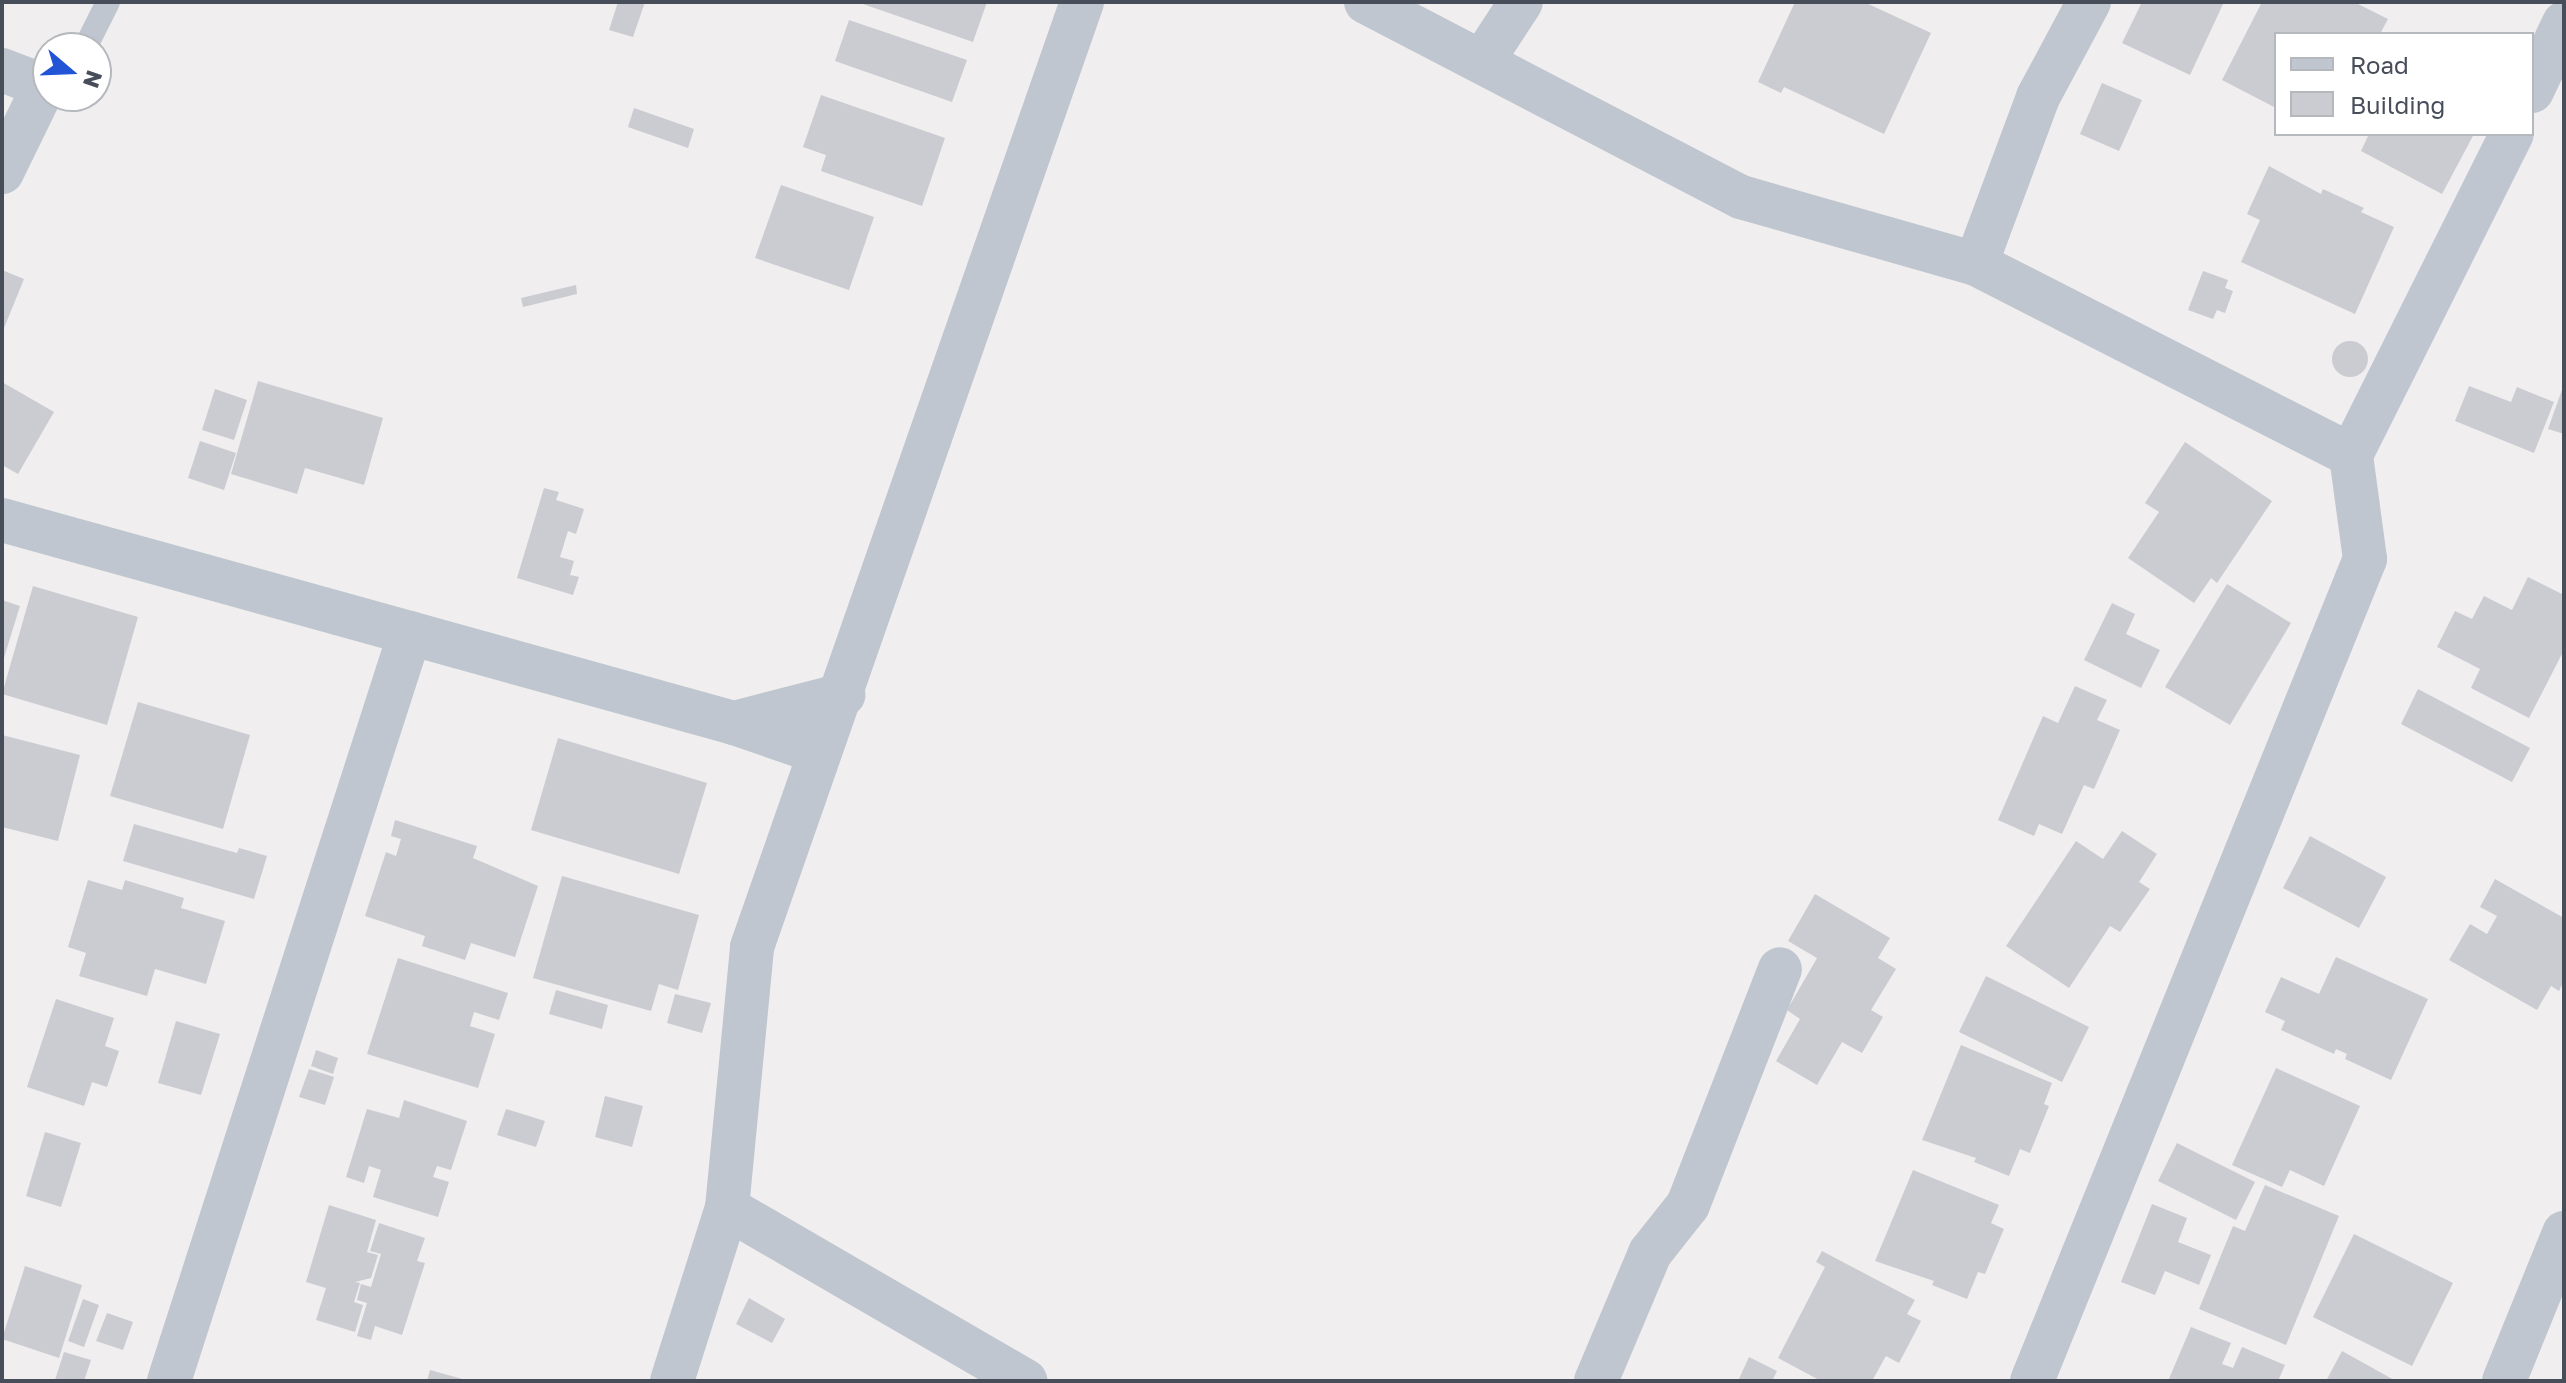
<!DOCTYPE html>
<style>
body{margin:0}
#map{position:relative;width:2566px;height:1383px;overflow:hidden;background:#f0eeee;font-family:"Golos Text",sans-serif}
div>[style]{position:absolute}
.building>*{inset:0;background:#cbccd2}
.round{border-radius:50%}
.lane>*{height:24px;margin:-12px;padding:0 12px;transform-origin:12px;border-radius:12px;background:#bfc6cf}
.street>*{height:44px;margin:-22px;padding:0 22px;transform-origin:22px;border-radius:22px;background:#bfc6cf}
span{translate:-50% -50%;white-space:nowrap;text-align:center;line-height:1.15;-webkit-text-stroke:7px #fff;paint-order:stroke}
.frame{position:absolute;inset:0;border:4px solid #474e5a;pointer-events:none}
.legend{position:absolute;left:2274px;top:32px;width:260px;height:104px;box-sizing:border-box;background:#fff;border:2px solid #b5b8bd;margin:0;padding:10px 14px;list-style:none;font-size:24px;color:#474e5a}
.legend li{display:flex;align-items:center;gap:16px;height:40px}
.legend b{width:40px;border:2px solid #b5b8bd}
.north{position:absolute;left:32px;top:32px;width:80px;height:80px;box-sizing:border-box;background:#fff;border:2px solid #b5b8bd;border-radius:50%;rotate:109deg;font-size:22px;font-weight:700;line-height:32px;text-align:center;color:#474e5a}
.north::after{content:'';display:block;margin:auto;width:28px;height:36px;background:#2254d6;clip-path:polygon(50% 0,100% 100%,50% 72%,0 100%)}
</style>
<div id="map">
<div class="building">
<i style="clip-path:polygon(618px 2px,645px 2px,633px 37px,609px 30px)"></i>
<i style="clip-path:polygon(857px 2px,987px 2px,973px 42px)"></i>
<i style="clip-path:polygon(1795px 2px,1864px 2px,1931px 33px,1884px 134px,1784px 87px,1781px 93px,1758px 82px)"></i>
<i style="clip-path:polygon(2142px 2px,2224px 2px,2190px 75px,2122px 43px)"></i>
<i style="clip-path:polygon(2262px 2px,2354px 2px,2388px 19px,2380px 34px,2276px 34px,2276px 108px,2222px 80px)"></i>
<i style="clip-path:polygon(849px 20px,967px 60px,952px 102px,835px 61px)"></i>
<i style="clip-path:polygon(2102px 83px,2142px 100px,2119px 151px,2080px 134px)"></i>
<i style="clip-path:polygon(821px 95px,945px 138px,922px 206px,821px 171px,826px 155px,803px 147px)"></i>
<i style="clip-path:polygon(634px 108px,694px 129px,688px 148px,628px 127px)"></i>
<i style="clip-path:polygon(2369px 134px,2474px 134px,2442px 194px,2361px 151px)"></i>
<i style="clip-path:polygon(2269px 166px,2321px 194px,2323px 189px,2364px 208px,2361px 212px,2394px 227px,2355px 314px,2241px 262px,2260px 220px,2247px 214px)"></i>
<i style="clip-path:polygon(781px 185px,874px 217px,849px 290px,755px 258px)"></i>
<i style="clip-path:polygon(2px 270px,24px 279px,2px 333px)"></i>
<i style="clip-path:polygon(2203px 271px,2228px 280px,2225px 288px,2233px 291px,2225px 313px,2217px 310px,2213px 319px,2188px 310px)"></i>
<i style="clip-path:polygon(576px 285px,577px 294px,523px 307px,521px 298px)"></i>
<i class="round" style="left:2332px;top:341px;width:36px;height:36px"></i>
<i style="clip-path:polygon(258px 381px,383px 418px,364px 485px,305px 468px,297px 494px,231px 474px)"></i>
<i style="clip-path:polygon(2px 382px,54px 412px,18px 474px,2px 465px)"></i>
<i style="clip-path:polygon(2564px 384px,2564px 434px,2548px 429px)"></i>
<i style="clip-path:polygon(2469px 386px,2511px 402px,2517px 387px,2554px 402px,2534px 453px,2455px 421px)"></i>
<i style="clip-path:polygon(215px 389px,247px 400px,234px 440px,202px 430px)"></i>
<i style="clip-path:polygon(200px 441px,236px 453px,224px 490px,188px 478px)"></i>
<i style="clip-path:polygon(2185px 442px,2272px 501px,2217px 583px,2211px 578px,2194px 603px,2128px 558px,2159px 512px,2145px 503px)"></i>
<i style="clip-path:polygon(544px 488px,559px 492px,556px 500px,584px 509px,576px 534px,568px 531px,560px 557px,574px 561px,570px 575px,579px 577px,573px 595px,517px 578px)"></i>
<i style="clip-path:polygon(2528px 577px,2564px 595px,2564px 650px,2529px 718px,2471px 688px,2480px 669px,2437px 647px,2455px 611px,2472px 619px,2484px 596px,2512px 610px)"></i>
<i style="clip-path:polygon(2227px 584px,2291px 623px,2230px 725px,2165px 687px)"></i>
<i style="clip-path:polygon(33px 586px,138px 617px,107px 725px,2px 694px)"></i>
<i style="clip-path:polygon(2px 600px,20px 606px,3px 661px,2px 661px)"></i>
<i style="clip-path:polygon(2112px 603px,2135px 614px,2126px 634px,2160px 650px,2141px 688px,2084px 660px)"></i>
<i style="clip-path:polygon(2075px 686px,2107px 700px,2097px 720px,2120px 730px,2094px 789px,2084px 785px,2062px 834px,2039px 824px,2034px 836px,1998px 820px,2043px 716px,2058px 723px)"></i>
<i style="clip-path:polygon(2418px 689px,2530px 748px,2512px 782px,2401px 724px)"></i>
<i style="clip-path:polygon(138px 702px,250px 735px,223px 829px,110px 796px)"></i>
<i style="clip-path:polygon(2px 735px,80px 755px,58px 841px,2px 827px)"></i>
<i style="clip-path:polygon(558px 738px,707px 783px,679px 874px,531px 830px)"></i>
<i style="clip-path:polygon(395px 820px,477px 846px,473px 858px,538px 886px,515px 957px,471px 943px,465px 960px,422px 946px,425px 936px,365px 916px,386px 852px,396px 856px,401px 839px,391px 836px)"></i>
<i style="clip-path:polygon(134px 824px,237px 853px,239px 848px,267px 856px,254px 899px,123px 861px)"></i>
<i style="clip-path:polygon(2122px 831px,2157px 854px,2139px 882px,2150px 889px,2120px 932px,2110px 926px,2069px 988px,2006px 946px,2076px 841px,2103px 859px)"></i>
<i style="clip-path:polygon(2310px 836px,2386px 877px,2359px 928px,2283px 888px)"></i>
<i style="clip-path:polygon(562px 876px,699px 915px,678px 990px,659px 984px,651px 1011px,533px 978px)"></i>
<i style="clip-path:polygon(2495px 879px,2564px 918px,2564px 981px,2559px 991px,2551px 986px,2537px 1010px,2449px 960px,2470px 924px,2487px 934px,2497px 916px,2480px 907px)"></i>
<i style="clip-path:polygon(88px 880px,122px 890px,125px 880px,184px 898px,181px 908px,225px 921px,206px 984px,155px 969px,147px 996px,79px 976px,86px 953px,68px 947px)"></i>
<i style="clip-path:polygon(1815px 894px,1890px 938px,1878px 958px,1896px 969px,1871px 1010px,1883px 1017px,1862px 1053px,1842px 1042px,1817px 1085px,1776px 1061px,1800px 1019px,1787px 1010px,1817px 958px,1788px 941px)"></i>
<i style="clip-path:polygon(2336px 957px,2428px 999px,2391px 1080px,2345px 1059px,2347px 1054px,2336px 1049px,2334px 1054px,2281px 1030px,2285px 1021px,2265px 1012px,2281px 977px,2319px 994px)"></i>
<i style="clip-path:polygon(398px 958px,508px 993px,499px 1020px,474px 1012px,470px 1026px,495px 1034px,478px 1088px,367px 1054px)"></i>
<i style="clip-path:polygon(1986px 976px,2089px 1027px,2062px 1082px,1959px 1032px)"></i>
<i style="clip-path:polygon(556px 990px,608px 1005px,602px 1029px,549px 1014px)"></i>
<i style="clip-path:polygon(675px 994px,711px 1003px,702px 1033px,667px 1023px)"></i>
<i style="clip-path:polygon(56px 999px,114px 1018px,105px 1046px,119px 1051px,107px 1087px,92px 1082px,84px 1106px,27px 1087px)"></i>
<i style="clip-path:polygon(176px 1021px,220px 1034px,201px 1095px,158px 1083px)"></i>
<i style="clip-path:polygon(1961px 1045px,2052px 1083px,2044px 1104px,2049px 1106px,2030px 1153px,2020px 1149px,2009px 1176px,1974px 1162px,1976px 1158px,1922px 1140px)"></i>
<i style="clip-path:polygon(316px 1050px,338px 1058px,333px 1074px,311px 1066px)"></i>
<i style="clip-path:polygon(2276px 1068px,2360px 1106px,2324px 1186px,2290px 1170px,2282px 1187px,2232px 1165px)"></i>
<i style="clip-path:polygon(309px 1069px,334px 1077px,325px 1105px,299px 1097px)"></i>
<i style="clip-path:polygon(605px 1096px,643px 1106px,632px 1147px,595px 1137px)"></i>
<i style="clip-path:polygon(404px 1100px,467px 1121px,451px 1170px,437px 1166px,433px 1177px,449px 1182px,438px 1217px,373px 1197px,381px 1170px,369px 1166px,364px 1183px,346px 1177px,367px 1109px,399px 1118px)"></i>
<i style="clip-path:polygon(506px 1109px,545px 1121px,536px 1147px,497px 1135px)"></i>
<i style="clip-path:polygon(45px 1132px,81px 1143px,61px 1207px,26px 1196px)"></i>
<i style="clip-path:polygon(2177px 1143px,2255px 1182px,2236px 1220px,2158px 1181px)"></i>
<i style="clip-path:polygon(1913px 1170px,1999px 1205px,1991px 1223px,2004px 1229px,1985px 1274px,1978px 1272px,1967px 1299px,1932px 1285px,1934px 1281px,1875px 1261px)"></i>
<i style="clip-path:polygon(2265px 1185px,2339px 1216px,2286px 1345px,2199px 1309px,2233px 1226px,2245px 1231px)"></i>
<i style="clip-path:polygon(2152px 1204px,2187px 1218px,2178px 1242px,2211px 1255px,2199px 1285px,2165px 1271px,2155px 1295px,2121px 1282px)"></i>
<i style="clip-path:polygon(329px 1205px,376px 1220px,367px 1252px,378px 1255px,371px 1278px,355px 1282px,360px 1283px,354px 1302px,363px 1305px,355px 1332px,316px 1320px,326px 1288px,306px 1282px)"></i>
<i style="clip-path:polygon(379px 1223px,425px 1238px,417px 1261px,425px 1263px,402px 1335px,375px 1326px,371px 1340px,357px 1336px,367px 1303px,357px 1300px,361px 1284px,371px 1287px,381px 1254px,370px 1251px)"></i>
<i style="clip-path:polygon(2354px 1234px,2453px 1283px,2412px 1366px,2313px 1317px)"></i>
<i style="clip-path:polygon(1822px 1251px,1915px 1300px,1907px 1314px,1921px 1321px,1899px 1363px,1886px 1356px,1872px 1381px,1821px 1381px,1778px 1358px,1825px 1267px,1816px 1262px)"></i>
<i style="clip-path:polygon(25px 1266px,82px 1285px,59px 1358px,2px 1339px)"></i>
<i style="clip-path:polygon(749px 1298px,785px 1319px,772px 1343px,736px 1324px)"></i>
<i style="clip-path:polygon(83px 1299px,99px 1305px,84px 1347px,68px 1341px)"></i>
<i style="clip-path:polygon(107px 1313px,133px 1322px,123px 1350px,96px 1341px)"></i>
<i style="clip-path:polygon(2191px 1327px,2231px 1343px,2222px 1364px,2233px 1368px,2242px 1347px,2285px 1365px,2278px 1381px,2168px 1381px)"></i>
<i style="clip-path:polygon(2342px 1351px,2396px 1381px,2326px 1381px)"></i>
<i style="clip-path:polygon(64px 1352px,91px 1360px,84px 1381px,55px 1380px)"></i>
<i style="clip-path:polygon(1749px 1357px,1777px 1371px,1772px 1381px,1738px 1381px)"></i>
<i style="clip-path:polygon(430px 1370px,466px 1380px,465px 1381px,427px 1381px)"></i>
</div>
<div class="lane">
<i style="left:85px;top:48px;width:51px;rotate:-63.4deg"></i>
</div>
<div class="street">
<i style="left:1366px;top:2px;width:423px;rotate:27.5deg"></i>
<i style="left:1741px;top:197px;width:244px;rotate:15.9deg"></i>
<i style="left:1976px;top:264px;width:421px;rotate:27deg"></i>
<i style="left:1483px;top:60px;width:69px;rotate:-56.8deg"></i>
<i style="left:2px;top:70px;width:45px;rotate:20.9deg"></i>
<i style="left:44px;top:86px;width:96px;rotate:116deg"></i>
<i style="left:2532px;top:91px;width:75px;rotate:-64.8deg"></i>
<i style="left:1976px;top:264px;width:178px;rotate:-69.6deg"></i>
<i style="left:2038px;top:97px;width:108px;rotate:-61.8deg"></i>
<i style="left:2px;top:520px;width:760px;rotate:15.5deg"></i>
<i style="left:734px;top:723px;width:89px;rotate:19deg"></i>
<i style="left:734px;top:723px;width:113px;rotate:-14.4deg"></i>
<i style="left:727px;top:1208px;width:345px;rotate:30.1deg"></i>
<i style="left:169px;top:1381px;width:786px;rotate:-72.14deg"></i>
<i style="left:672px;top:1381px;width:182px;rotate:-72.4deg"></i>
<i style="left:727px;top:1208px;width:262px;rotate:-84.5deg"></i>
<i style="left:752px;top:947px;width:1001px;rotate:-70.75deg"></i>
<i style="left:1596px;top:1381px;width:139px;rotate:-67.1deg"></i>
<i style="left:1650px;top:1253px;width:61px;rotate:-51.6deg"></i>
<i style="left:1688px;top:1205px;width:253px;rotate:-68.7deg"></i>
<i style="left:2032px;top:1381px;width:887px;rotate:-67.95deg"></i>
<i style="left:2365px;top:559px;width:105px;rotate:-97.7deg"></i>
<i style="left:2351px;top:455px;width:359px;rotate:-63.4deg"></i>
<i style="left:2504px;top:1381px;width:160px;rotate:-67.9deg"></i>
</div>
<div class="frame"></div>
<ul class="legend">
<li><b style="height:10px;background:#bfc6cf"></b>Road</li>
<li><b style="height:22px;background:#cbccd2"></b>Building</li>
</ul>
<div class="north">N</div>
</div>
